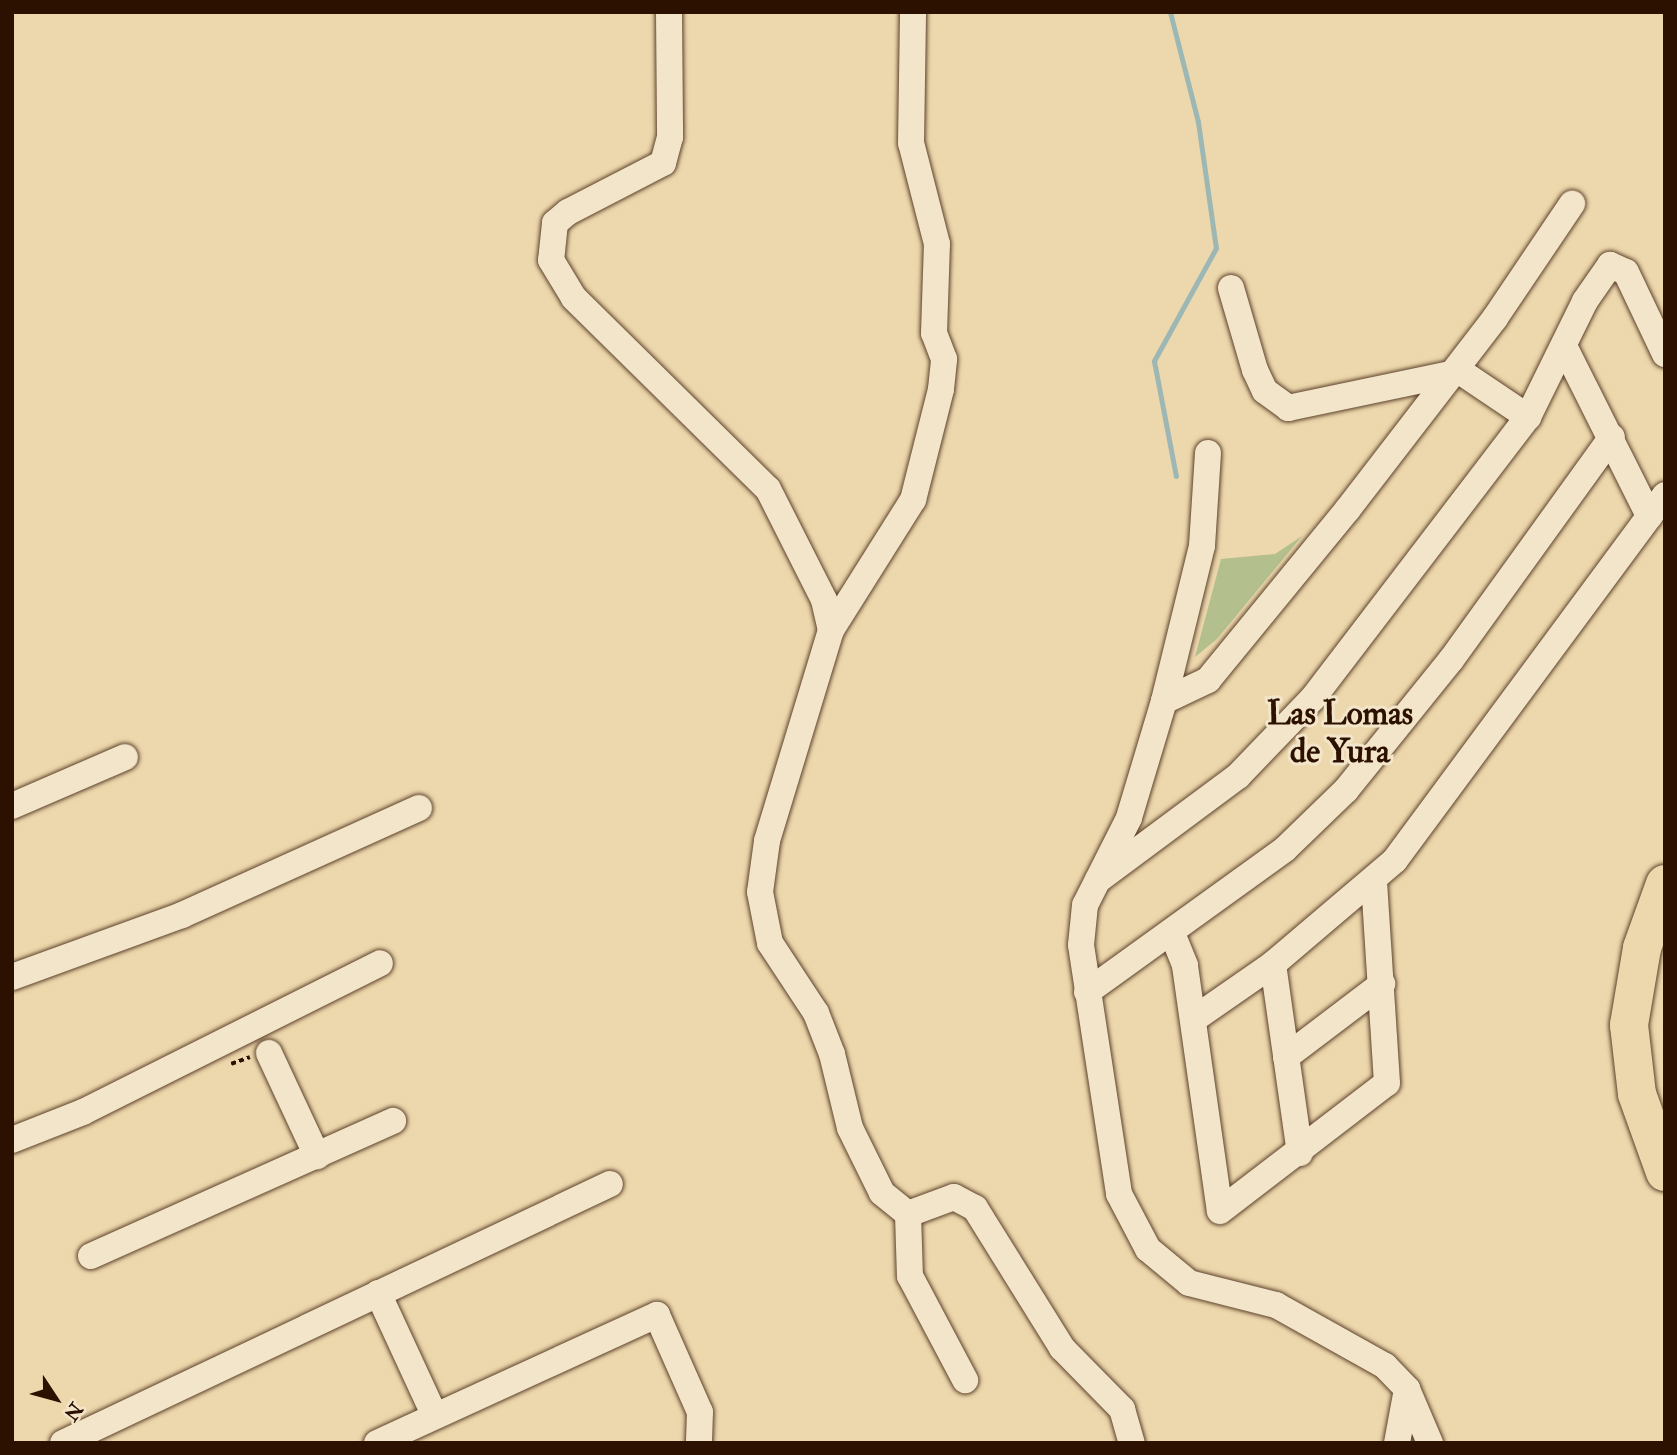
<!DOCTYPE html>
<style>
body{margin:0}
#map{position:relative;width:1677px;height:1455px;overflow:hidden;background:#edd7ac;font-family:"IM FELL Double Pica",serif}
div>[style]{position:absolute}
.green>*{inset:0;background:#b3bf8d}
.stream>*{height:5px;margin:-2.5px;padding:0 2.5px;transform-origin:2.5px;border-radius:2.5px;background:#9db7b4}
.path>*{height:3.5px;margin-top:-1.75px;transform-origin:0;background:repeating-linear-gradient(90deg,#2c1000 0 5px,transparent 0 8.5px)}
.roads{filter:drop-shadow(0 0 2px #5c422b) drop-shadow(0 0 2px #5c422b)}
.minor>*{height:26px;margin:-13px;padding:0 13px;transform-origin:13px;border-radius:13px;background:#f3e5c9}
.highway>*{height:38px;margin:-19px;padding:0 19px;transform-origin:19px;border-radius:19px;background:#edd7ac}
span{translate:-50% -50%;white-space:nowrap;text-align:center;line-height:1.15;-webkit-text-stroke:6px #f3e5c9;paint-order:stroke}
.quarter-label{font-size:33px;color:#2c1000;font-weight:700}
.frame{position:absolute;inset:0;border:14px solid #2c1000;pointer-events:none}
.north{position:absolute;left:21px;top:1364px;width:70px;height:70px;-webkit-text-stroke:5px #f3e5c9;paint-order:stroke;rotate:126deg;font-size:19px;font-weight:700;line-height:28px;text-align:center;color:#2c1000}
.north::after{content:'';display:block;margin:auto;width:24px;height:32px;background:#2c1000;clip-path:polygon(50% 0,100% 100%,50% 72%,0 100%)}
</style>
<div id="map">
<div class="green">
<i style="clip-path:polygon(1302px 536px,1217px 639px,1195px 657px,1221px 559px,1275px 554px)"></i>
</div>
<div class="stream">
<i style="left:1170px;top:12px;width:114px;rotate:75.7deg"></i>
<i style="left:1198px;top:122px;width:127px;rotate:81.9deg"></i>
<i style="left:1216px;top:248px;width:129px;rotate:118.8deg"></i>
<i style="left:1154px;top:361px;width:117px;rotate:79.2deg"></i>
</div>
<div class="path">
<i style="left:231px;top:1064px;width:20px;rotate:-20deg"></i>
</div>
<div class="roads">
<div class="minor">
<i style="left:669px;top:12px;width:125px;rotate:89.5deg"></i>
<i style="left:670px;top:137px;width:27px;rotate:105deg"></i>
<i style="left:663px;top:163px;width:107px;rotate:152.7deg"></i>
<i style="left:568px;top:212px;width:17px;rotate:140deg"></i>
<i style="left:555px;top:223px;width:37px;rotate:96deg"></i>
<i style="left:551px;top:260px;width:44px;rotate:58.8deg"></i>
<i style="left:574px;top:298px;width:272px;rotate:44.6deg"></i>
<i style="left:768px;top:489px;width:124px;rotate:63.2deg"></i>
<i style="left:824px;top:600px;width:31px;rotate:77deg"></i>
<i style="left:831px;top:630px;width:220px;rotate:106.9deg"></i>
<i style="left:767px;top:841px;width:51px;rotate:97.8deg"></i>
<i style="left:760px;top:892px;width:52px;rotate:78.9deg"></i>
<i style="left:770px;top:943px;width:84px;rotate:56.7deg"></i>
<i style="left:816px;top:1013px;width:44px;rotate:68.7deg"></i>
<i style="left:832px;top:1054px;width:76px;rotate:76.3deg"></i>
<i style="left:850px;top:1128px;width:72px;rotate:63.8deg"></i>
<i style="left:882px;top:1193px;width:33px;rotate:39deg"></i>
<i style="left:908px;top:1214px;width:62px;rotate:88.2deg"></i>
<i style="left:910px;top:1276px;width:118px;rotate:62.1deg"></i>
<i style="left:1231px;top:288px;width:85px;rotate:73.7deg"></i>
<i style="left:1255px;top:370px;width:23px;rotate:65deg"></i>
<i style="left:1265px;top:391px;width:29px;rotate:36deg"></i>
<i style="left:1288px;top:408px;width:177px;rotate:-11.8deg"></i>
<i style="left:1461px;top:372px;width:81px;rotate:33.9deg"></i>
<i style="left:1566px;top:350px;width:186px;rotate:63.4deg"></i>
<i style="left:1208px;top:453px;width:93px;rotate:93.7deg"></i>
<i style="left:1202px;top:546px;width:160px;rotate:103.8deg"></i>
<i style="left:1164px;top:701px;width:122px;rotate:106.7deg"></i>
<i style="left:1129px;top:818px;width:97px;rotate:116.8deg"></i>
<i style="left:1085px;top:905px;width:40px;rotate:95.7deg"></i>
<i style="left:1081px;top:945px;width:252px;rotate:81.3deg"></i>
<i style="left:1119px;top:1194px;width:62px;rotate:62.2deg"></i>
<i style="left:1148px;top:1249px;width:53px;rotate:39.7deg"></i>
<i style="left:1189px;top:1283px;width:90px;rotate:14.2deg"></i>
<i style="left:1276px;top:1305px;width:125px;rotate:29.2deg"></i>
<i style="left:1385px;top:1366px;width:32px;rotate:46deg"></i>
<i style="left:1407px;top:1389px;width:59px;rotate:66.9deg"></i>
<i style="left:831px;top:630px;width:154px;rotate:-57.8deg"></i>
<i style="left:913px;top:500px;width:114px;rotate:-75.8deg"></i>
<i style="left:941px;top:389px;width:30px;rotate:-84deg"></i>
<i style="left:944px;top:359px;width:28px;rotate:-111deg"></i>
<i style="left:934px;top:333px;width:89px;rotate:-88.1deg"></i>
<i style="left:937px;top:244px;width:104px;rotate:-104.4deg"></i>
<i style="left:911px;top:143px;width:131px;rotate:-89.1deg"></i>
<i style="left:1164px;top:701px;width:49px;rotate:-25.5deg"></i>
<i style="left:1208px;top:680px;width:221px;rotate:-50.7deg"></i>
<i style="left:1348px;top:509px;width:241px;rotate:-52.4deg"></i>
<i style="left:1495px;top:318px;width:138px;rotate:-56deg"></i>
<i style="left:12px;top:806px;width:123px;rotate:-23.4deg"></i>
<i style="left:1098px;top:880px;width:174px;rotate:-36.6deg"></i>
<i style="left:1238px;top:776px;width:108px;rotate:-46.1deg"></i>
<i style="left:1313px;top:698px;width:354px;rotate:-52.6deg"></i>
<i style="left:1528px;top:417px;width:129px;rotate:-63.8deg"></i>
<i style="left:1585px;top:301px;width:44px;rotate:-55.2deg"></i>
<i style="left:1610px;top:265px;width:17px;rotate:24deg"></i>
<i style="left:1626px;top:272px;width:91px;rotate:64.6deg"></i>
<i style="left:1172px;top:933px;width:35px;rotate:68deg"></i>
<i style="left:1185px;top:966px;width:247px;rotate:81.9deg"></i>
<i style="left:1220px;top:1211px;width:210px;rotate:-37.5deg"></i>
<i style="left:1387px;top:1083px;width:201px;rotate:-93.7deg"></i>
<i style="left:1273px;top:964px;width:191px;rotate:81.9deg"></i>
<i style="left:12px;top:977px;width:181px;rotate:-20deg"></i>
<i style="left:182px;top:915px;width:260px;rotate:-24.3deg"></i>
<i style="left:1087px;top:992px;width:244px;rotate:-35.8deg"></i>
<i style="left:1285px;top:849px;width:85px;rotate:-44deg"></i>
<i style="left:1346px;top:790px;width:167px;rotate:-51.1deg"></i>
<i style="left:1451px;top:660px;width:275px;rotate:-54.2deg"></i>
<i style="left:1194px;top:1019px;width:96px;rotate:-34.8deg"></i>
<i style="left:1273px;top:964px;width:160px;rotate:-40.4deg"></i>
<i style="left:1395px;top:860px;width:454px;rotate:-53.5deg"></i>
<i style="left:269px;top:1053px;width:114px;rotate:65deg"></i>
<i style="left:1286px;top:1057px;width:121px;rotate:-37.2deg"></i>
<i style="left:12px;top:1140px;width:76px;rotate:-21.5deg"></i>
<i style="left:83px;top:1112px;width:332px;rotate:-26.6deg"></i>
<i style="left:908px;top:1214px;width:49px;rotate:-20.3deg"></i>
<i style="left:954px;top:1197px;width:24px;rotate:28deg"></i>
<i style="left:975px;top:1208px;width:165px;rotate:58.1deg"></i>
<i style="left:1062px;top:1348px;width:86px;rotate:45.5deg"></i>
<i style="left:1122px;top:1409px;width:35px;rotate:74deg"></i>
<i style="left:91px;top:1256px;width:331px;rotate:-24.1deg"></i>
<i style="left:378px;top:1293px;width:133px;rotate:65.2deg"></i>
<i style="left:63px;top:1443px;width:605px;rotate:-25.34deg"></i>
<i style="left:377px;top:1443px;width:308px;rotate:-24.6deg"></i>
<i style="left:657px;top:1315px;width:106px;rotate:66.1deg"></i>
<i style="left:700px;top:1412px;width:31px;rotate:92deg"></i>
<i style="left:1397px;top:1443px;width:55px;rotate:-79.5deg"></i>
</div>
<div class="highway">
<i style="left:1665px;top:884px;width:68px;rotate:109.8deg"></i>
<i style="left:1642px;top:948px;width:78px;rotate:99.6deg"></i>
<i style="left:1629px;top:1025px;width:69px;rotate:83.4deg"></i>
<i style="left:1637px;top:1094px;width:83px;rotate:70.3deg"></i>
</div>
</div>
<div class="quarter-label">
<span style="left:1340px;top:733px">Las Lomas<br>de Yura</span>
</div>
<div class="frame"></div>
<div class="north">N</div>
</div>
